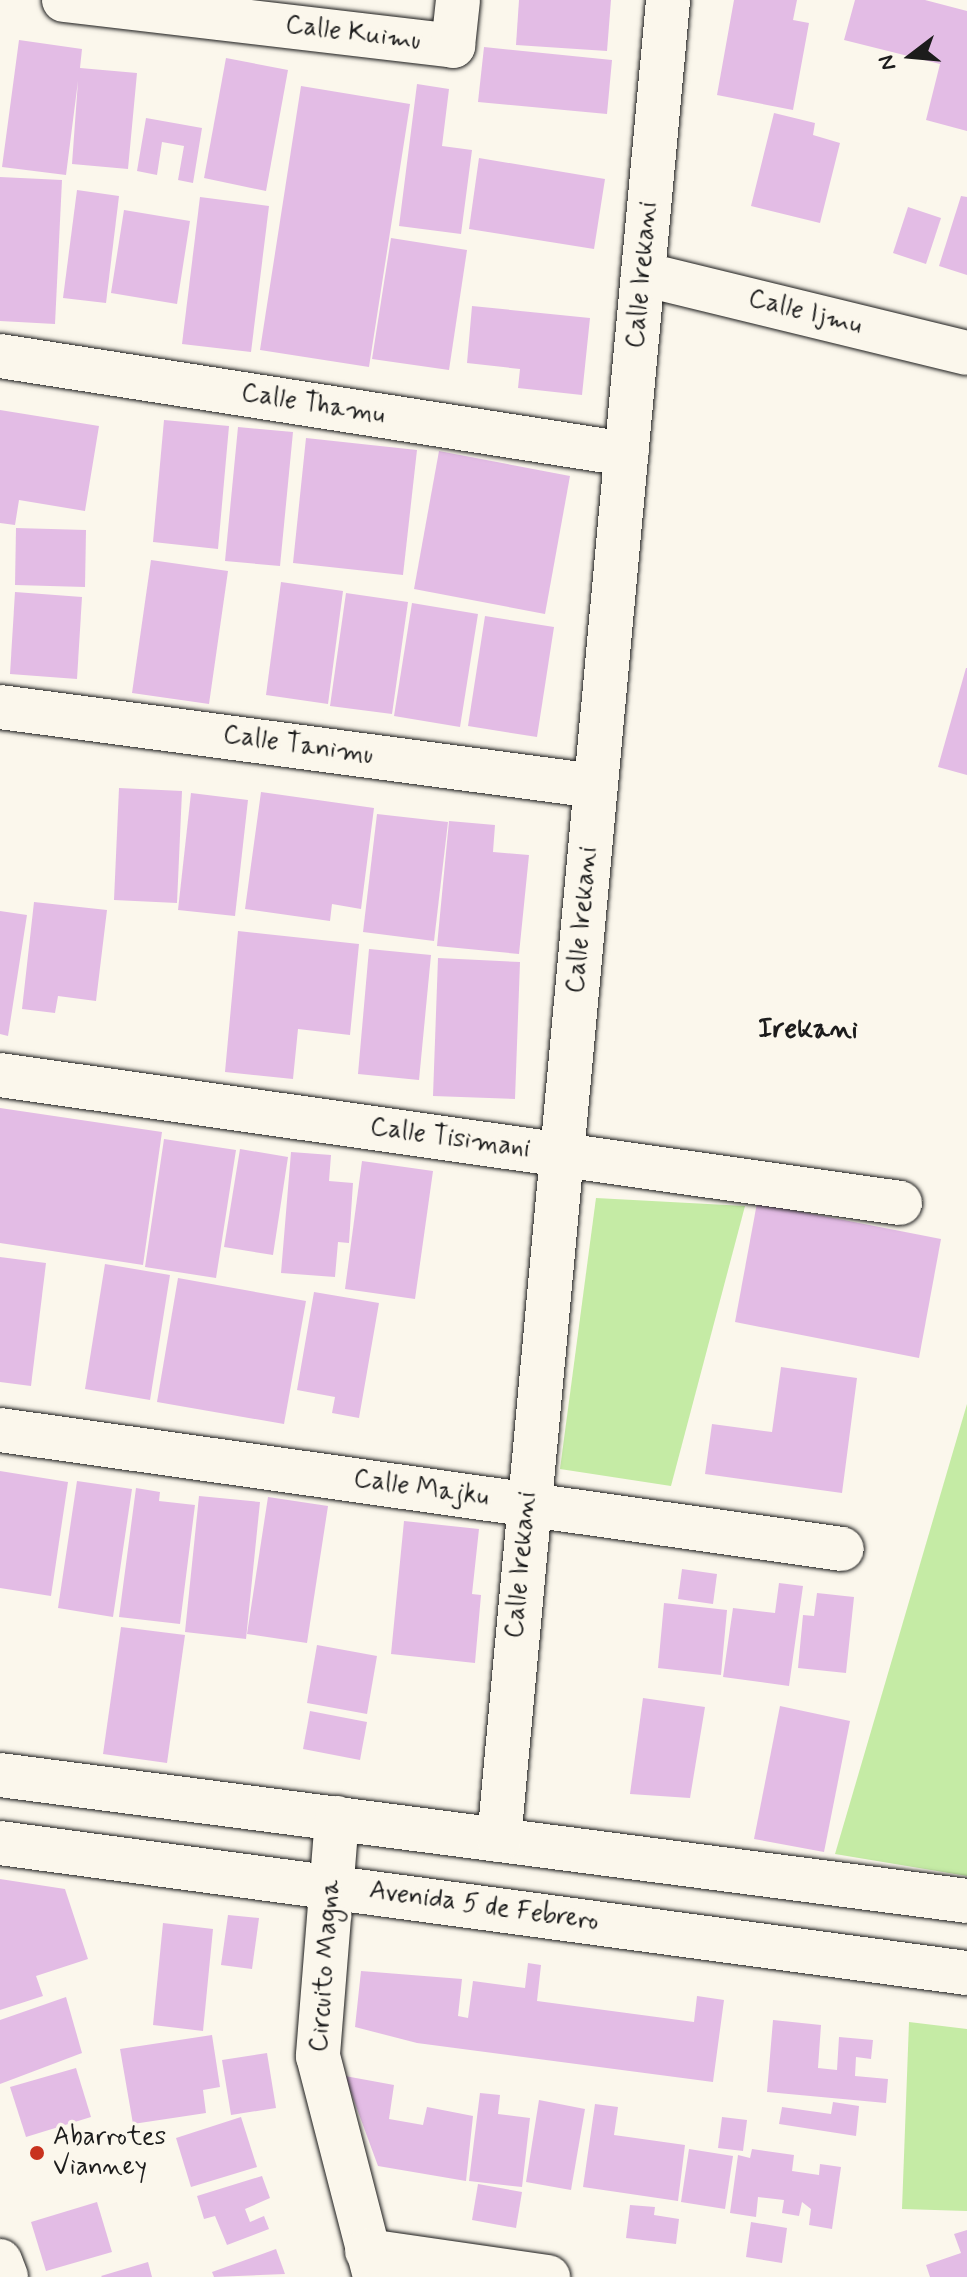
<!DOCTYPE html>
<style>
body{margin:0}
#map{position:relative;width:967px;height:2277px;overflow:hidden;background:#fbf7ec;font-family:Mynerve,sans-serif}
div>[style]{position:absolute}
.green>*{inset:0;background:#c5eba5}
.building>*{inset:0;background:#e3bce5}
.roads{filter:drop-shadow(0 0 2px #1c1c1c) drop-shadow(0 0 2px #1c1c1c)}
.minor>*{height:44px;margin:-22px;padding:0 22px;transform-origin:22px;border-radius:22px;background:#fbf7ec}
.dots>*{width:22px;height:22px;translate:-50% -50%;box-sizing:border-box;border:4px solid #fbf7ec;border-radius:50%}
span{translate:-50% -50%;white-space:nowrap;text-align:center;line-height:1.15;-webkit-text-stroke:7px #fbf7ec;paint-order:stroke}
.street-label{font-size:26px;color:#1c1c1c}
.poi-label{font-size:26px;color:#1c1c1c}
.left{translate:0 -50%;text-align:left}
.neighbourhood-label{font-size:28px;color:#1c1c1c;font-weight:700}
.north{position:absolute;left:871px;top:16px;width:80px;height:80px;-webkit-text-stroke:6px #fbf7ec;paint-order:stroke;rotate:254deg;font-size:22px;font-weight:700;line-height:32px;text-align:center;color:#1c1c1c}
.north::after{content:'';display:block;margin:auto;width:28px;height:36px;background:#1c1c1c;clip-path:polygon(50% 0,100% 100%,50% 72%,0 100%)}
</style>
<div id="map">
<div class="green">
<i style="clip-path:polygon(596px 1198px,745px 1206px,671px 1486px,560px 1469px)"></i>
<i style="clip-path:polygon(967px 1404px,967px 1876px,835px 1854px)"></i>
<i style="clip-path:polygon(909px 2022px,967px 2029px,967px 2211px,902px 2209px)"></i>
</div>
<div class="building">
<i style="clip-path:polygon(519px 0,611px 0,607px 51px,516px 45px)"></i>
<i style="clip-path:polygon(734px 0,797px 0,793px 20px,809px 23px,793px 110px,717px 95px)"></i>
<i style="clip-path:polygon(855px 0,925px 0,967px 11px,967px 131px,926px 120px,940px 64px,844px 40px)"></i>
<i style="clip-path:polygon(19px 40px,82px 49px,80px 68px,137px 73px,128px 169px,72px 164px,78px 81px,66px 175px,2px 167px)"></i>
<i style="clip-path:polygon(484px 47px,612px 60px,607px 114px,478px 102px)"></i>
<i style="clip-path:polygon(226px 58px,288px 70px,266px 191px,204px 178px)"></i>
<i style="clip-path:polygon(417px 84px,449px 89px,442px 146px,472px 150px,461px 234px,399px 226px)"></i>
<i style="clip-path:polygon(301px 86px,410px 104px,369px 367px,260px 350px)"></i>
<i style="clip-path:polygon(774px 113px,815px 123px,813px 135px,840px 143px,820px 223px,751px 206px)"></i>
<i style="clip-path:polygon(146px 118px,202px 128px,193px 183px,178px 180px,184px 146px,162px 142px,157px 175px,137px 171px)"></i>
<i style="clip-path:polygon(479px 158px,605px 179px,594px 249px,469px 229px)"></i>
<i style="clip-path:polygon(0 177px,62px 180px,55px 324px,0 321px)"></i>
<i style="clip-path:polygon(77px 190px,119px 196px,106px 303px,63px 298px)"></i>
<i style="clip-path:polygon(961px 196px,967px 197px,967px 275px,939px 266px)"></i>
<i style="clip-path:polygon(200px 197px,269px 206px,251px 352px,182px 344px)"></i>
<i style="clip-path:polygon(908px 207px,941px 218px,926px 264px,893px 253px)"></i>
<i style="clip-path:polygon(124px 210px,190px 221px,177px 304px,111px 293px)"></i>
<i style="clip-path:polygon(391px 238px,467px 250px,449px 370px,372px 359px)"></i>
<i style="clip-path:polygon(472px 306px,590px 318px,582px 395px,518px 388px,520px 369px,467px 363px)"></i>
<i style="clip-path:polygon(0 410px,99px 426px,85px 511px,19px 500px,15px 525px,0 523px)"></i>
<i style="clip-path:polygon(164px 420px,229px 426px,218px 549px,153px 542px)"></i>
<i style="clip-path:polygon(238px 427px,293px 432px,280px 566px,225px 561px)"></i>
<i style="clip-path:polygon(306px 438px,417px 450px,403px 575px,293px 563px)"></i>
<i style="clip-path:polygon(439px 451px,570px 476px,545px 614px,414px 589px)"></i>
<i style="clip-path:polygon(16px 528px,86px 530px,85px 587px,15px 585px)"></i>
<i style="clip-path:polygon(151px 560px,228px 571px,209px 704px,132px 693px)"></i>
<i style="clip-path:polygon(281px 582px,343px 591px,328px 704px,266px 695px)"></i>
<i style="clip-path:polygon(15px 592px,82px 597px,77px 679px,10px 674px)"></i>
<i style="clip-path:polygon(346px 593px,408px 602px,392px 714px,330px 706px)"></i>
<i style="clip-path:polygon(412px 603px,478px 614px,460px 727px,394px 716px)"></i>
<i style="clip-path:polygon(485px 616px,554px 627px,537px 737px,468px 726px)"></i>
<i style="clip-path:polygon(966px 668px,967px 668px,967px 775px,938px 767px)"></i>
<i style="clip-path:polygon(119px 788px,182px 791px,177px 903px,114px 900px)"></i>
<i style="clip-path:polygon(261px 792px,374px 808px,361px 909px,332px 904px,330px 921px,245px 909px)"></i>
<i style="clip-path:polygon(191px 793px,248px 800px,235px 916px,178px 910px)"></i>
<i style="clip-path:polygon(377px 814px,448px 822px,434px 941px,363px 932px)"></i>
<i style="clip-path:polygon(449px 821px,495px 825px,493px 852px,529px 855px,519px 954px,437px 946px)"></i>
<i style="clip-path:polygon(34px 902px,107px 910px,96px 1001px,58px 996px,55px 1013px,22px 1009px)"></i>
<i style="clip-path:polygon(0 911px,27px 915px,8px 1036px,0 1034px)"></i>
<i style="clip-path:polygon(238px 931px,359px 944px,350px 1035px,298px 1029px,293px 1079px,225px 1072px)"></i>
<i style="clip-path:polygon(369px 949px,431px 955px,419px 1080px,358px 1074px)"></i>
<i style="clip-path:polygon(438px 958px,520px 962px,515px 1099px,433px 1096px)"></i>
<i style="clip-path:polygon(0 1108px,162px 1132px,143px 1265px,0 1243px)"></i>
<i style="clip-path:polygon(164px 1139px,236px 1150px,216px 1278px,145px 1267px)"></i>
<i style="clip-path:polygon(240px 1149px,288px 1157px,273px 1255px,224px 1247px)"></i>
<i style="clip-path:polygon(291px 1152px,331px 1155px,329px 1181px,353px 1183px,349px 1243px,338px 1242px,335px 1277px,281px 1273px)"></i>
<i style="clip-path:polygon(362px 1161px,433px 1171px,415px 1299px,345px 1289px)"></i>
<i style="clip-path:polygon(757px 1203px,941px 1239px,919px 1358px,735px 1322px)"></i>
<i style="clip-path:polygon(0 1257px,46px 1263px,31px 1386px,0 1382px)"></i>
<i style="clip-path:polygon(105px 1264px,170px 1275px,150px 1400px,85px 1389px)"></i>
<i style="clip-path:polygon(178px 1278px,306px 1301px,284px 1424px,157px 1402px)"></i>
<i style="clip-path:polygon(314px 1292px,379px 1303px,359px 1418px,332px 1413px,335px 1397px,297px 1390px)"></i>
<i style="clip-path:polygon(781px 1367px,857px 1378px,842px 1493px,705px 1474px,712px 1424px,772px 1432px)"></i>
<i style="clip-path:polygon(0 1471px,68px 1482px,51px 1596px,0 1588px)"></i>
<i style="clip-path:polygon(77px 1481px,132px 1489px,113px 1617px,58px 1608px)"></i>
<i style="clip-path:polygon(136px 1488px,160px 1492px,159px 1501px,195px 1505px,180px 1624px,119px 1617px)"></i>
<i style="clip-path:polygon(199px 1496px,260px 1502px,246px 1639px,185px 1632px)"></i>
<i style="clip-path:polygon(268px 1497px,328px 1506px,307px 1643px,247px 1634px)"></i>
<i style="clip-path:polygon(404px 1521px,479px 1529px,472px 1594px,481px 1595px,475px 1663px,391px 1654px)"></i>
<i style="clip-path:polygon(682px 1569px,717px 1574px,713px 1604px,678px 1599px)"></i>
<i style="clip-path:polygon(779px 1583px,803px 1586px,789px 1686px,723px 1677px,733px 1608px,775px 1613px)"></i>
<i style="clip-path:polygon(817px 1593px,854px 1597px,846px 1673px,798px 1668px,803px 1615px,814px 1616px)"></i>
<i style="clip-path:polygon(664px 1603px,727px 1610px,721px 1675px,658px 1668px)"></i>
<i style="clip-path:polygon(121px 1627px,185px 1635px,167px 1763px,103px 1754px)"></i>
<i style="clip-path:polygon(317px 1645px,377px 1656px,367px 1714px,307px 1703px)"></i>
<i style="clip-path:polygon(643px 1698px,705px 1707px,690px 1798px,630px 1794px)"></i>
<i style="clip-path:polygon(780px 1706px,850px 1721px,824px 1852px,754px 1839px)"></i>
<i style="clip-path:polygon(310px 1711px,367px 1722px,360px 1760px,303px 1749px)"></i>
<i style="clip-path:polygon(0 1879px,65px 1889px,88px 1959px,36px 1976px,43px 1996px,0 2010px)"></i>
<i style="clip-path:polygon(228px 1915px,259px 1918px,252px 1969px,221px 1965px)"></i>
<i style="clip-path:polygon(163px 1923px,213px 1929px,203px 2031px,153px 2025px)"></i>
<i style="clip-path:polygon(528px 1963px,541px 1965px,537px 2001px,694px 2022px,697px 1996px,724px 2000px,713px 2082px,417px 2043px,355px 2027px,361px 1971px,462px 1979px,458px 2016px,468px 2018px,473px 1981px,525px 1988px)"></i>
<i style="clip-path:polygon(66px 1997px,82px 2053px,0 2084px,0 2020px)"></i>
<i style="clip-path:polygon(773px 2020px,821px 2025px,818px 2068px,837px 2070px,839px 2037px,873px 2040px,871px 2059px,856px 2057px,855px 2076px,888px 2079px,886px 2103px,767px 2092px)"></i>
<i style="clip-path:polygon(212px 2035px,220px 2087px,203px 2090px,206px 2113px,133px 2124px,120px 2049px)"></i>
<i style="clip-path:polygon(267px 2053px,276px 2108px,231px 2115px,222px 2060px)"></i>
<i style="clip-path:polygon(76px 2068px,91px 2117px,26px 2137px,10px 2087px)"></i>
<i style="clip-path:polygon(345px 2076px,394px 2085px,389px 2119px,423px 2125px,427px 2107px,473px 2116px,466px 2181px,378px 2166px)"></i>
<i style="clip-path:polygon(480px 2093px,500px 2095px,498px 2114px,530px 2118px,522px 2187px,469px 2181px)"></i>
<i style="clip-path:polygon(539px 2100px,585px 2109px,571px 2190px,526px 2182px)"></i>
<i style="clip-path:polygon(833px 2102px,859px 2106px,856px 2136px,779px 2124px,782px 2107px,831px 2114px)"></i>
<i style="clip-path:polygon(595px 2104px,618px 2107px,614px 2135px,685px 2145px,678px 2201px,583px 2187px)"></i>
<i style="clip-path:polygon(241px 2117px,257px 2167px,191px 2187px,176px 2138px)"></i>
<i style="clip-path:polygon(722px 2117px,747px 2120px,743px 2151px,718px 2148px)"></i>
<i style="clip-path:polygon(689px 2149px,733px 2156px,725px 2209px,681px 2202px)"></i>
<i style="clip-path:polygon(752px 2149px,794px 2155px,792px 2171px,819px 2175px,820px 2164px,841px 2167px,832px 2229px,809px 2225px,811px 2209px,802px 2202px,799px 2216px,782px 2213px,784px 2200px,758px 2197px,756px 2217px,730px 2213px,738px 2155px,750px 2158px)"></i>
<i style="clip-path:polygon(262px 2176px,270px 2198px,245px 2209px,250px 2222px,264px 2216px,269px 2229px,227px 2245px,215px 2216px,204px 2219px,197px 2196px)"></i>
<i style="clip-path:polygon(478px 2184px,522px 2192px,516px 2228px,472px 2220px)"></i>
<i style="clip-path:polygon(97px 2202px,112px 2252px,46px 2271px,31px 2222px)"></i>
<i style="clip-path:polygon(630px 2205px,655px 2207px,654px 2215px,679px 2219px,676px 2244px,626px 2238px)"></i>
<i style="clip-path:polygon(751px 2222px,787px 2228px,782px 2263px,746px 2257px)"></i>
<i style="clip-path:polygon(967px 2230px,967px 2277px,930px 2277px,926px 2265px,961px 2253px,954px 2234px)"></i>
<i style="clip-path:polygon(276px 2249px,285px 2274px,214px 2277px,212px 2272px)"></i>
<i style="clip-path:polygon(148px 2262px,152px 2277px,102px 2277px,101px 2276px)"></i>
</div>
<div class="roads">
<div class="minor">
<i style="left:64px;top:0;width:392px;rotate:6.7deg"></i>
<i style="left:453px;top:46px;width:46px;rotate:-83.8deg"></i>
<i style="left:643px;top:274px;width:333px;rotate:13.7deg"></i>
<i style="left:0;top:356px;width:634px;rotate:8.9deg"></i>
<i style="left:0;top:707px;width:600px;rotate:7.56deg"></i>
<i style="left:0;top:1075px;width:909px;rotate:8.09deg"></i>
<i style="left:0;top:1430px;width:850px;rotate:8.04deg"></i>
<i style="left:0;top:1775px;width:975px;rotate:7.42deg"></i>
<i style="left:337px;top:1818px;width:239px;rotate:94.6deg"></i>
<i style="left:318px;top:2056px;width:228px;rotate:75.5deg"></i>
<i style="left:499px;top:1840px;width:1848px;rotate:-84.75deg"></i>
<i style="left:0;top:1843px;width:976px;rotate:7.66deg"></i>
<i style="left:367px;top:2251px;width:183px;rotate:8.2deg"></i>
<i style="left:0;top:2261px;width:17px;rotate:69deg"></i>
</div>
</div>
<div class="dots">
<i style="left:37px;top:2153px;background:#c8321e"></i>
</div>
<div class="street-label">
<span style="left:353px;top:34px;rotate:7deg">Calle Kuimu</span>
<span style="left:643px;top:275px;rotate:-85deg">Calle Irekani</span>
<span style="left:805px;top:313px;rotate:14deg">Calle Ijmu</span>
<span style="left:313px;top:405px;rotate:9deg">Calle Thamu</span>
<span style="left:298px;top:746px;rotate:8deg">Calle Tanimu</span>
<span style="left:583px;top:920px;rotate:-85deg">Calle Irekani</span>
<span style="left:450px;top:1139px;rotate:8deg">Calle Tisimani</span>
<span style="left:421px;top:1489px;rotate:8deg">Calle Majku</span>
<span style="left:522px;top:1565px;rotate:-85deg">Calle Irekani</span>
<span style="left:484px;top:1907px;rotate:8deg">Avenida 5 de Febrero</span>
<span style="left:326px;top:1966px;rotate:-86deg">Circuito Magna</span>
</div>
<div class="poi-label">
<span class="left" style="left:53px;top:2153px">Abarrotes<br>Vianney</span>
</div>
<div class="neighbourhood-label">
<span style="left:808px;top:1030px">Irekani</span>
</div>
<div class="north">N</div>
</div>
